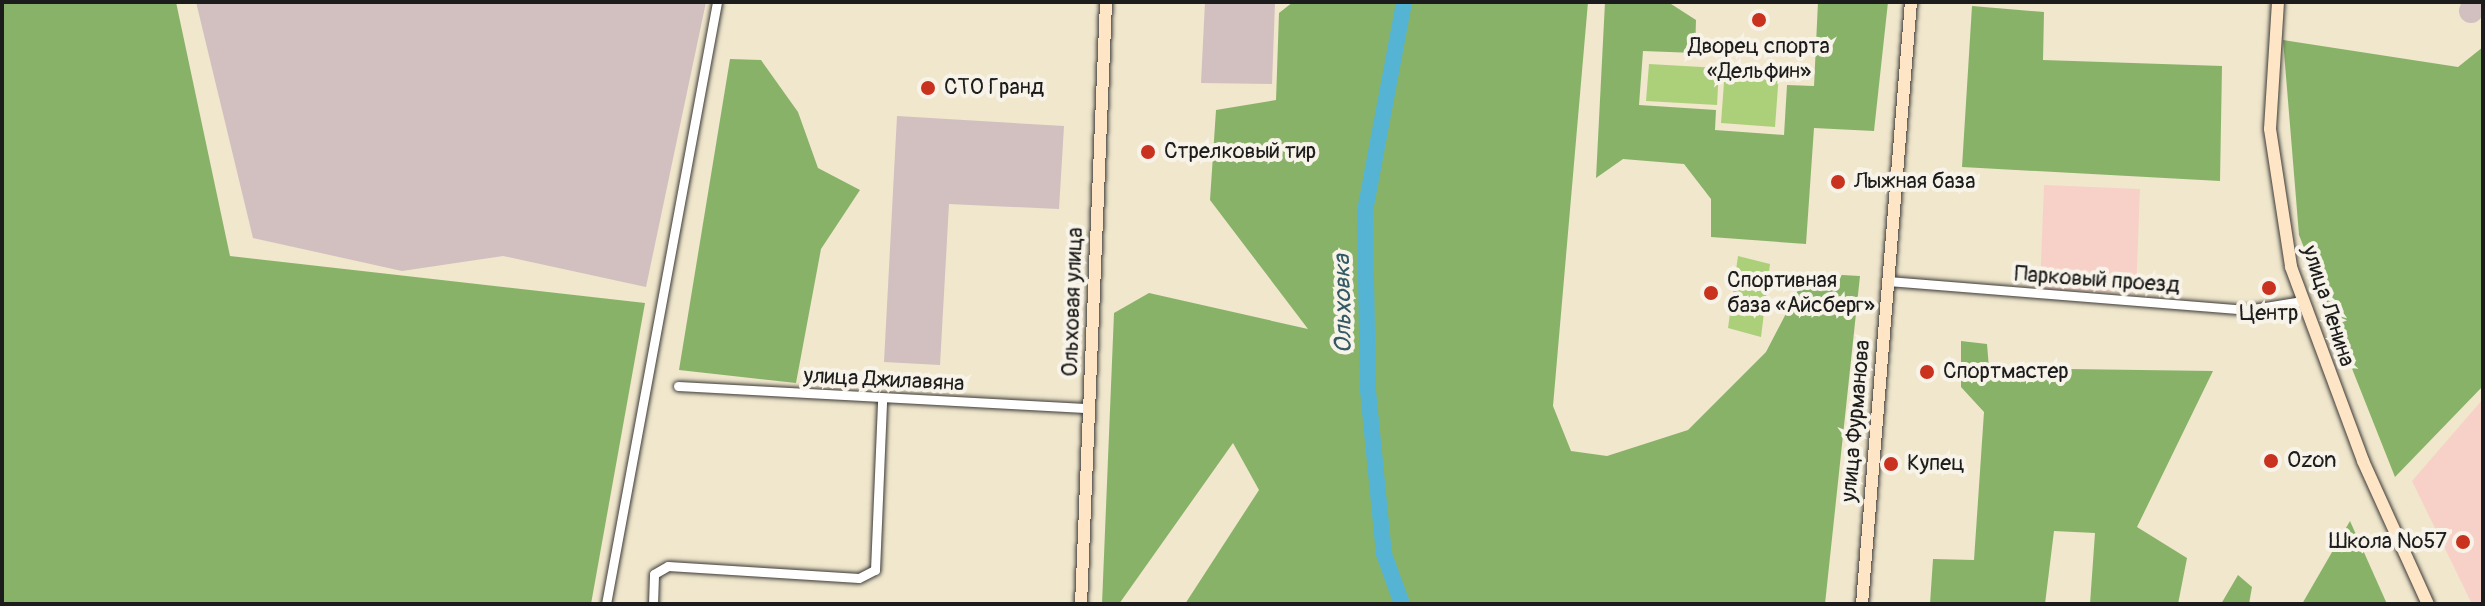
<!DOCTYPE html>
<meta charset="utf-8">
<style>
body{margin:0}
#map{position:relative;width:2485px;height:606px;overflow:hidden;background:#f0e7cd;font-family:Pangolin,sans-serif}
div>[style]{position:absolute}
.built>*{inset:0;background:#f7d1c7}
.industrial>*{inset:0;background:#d2bfc0}
.round{border-radius:50%}
.green>*{inset:0;background:#acd079}
.forest>*{inset:0;background:#89b269}
.river>*{height:16px;margin:-8px;padding:0 8px;transform-origin:8px;border-radius:8px;background:#55b4d3}
.roads{filter:drop-shadow(0 0 2px #3c3a37) drop-shadow(0 0 2px #3c3a37)}
.minor>*{height:9px;margin:-4.5px;padding:0 4.5px;transform-origin:4.5px;border-radius:4.5px;background:#fff}
.secondary>*{height:12px;margin:-6px;padding:0 6px;transform-origin:6px;border-radius:6px;background:#fde5c5}
.dots>*{width:22px;height:22px;translate:-50% -50%;box-sizing:border-box;border:4px solid #f7f3e8;border-radius:50%}
span{translate:-50% -50%;white-space:nowrap;text-align:center;line-height:1.15;-webkit-text-stroke:8px #f7f3e8;paint-order:stroke}
.poi-label{font-size:22px;color:#1c1c1c}
.left{translate:0 -50%;text-align:left}
.right{translate:-100% -50%;text-align:right}
.street-label{font-size:22px;color:#1c1c1c}
.water-label{font-size:24px;color:#335965;font-style:italic}
.frame{position:absolute;inset:0;border:4px solid #1c1c1c;pointer-events:none}
</style>
<div id="map">
<div class="built">
<i style="clip-path:polygon(2044px 185px,2140px 189px,2136px 293px,2040px 289px)"></i>
<i style="clip-path:polygon(2483px 399px,2483px 604px,2472px 604px,2412px 481px)"></i>
</div>
<div class="industrial">
<i class="round" style="left:2459px;top:-1px;width:24px;height:24px"></i>
<i style="clip-path:polygon(196px 2px,706px 2px,646px 287px,503px 256px,402px 271px,253px 238px)"></i>
<i style="clip-path:polygon(1205px 2px,1275px 2px,1272px 84px,1201px 83px)"></i>
<i style="clip-path:polygon(897px 116px,1064px 126px,1059px 209px,949px 204px,940px 365px,884px 362px)"></i>
</div>
<div class="green">
<i style="clip-path:polygon(1649px 64px,1719px 68px,1717px 105px,1646px 101px)"></i>
<i style="clip-path:polygon(1725px 69px,1779px 73px,1775px 127px,1721px 123px)"></i>
<i style="clip-path:polygon(1738px 256px,1770px 264px,1761px 337px,1728px 328px)"></i>
</div>
<div class="forest">
<i style="clip-path:polygon(2px 2px,176px 2px,230px 256px,645px 303px,591px 604px,2px 604px)"></i>
<i style="clip-path:polygon(1293px 2px,1588px 2px,1553px 406px,1571px 451px,1607px 456px,1688px 430px,1766px 352px,1807px 273px,1860px 276px,1825px 604px,1185px 604px,1259px 490px,1233px 443px,1119px 604px,1102px 604px,1114px 313px,1149px 293px,1308px 329px,1210px 200px,1216px 110px,1276px 100px,1279px 13px)"></i>
<i style="clip-path:polygon(1605px 2px,1668px 2px,1696px 20px,1695px 53px,1643px 51px,1639px 105px,1716px 110px,1715px 130px,1784px 135px,1787px 85px,1814px 86px,1818px 2px,1888px 2px,1874px 131px,1814px 128px,1806px 244px,1711px 237px,1711px 199px,1684px 164px,1623px 159px,1596px 178px)"></i>
<i style="clip-path:polygon(1972px 6px,2044px 12px,2043px 60px,2222px 66px,2220px 181px,1962px 167px)"></i>
<i style="clip-path:polygon(2283px 40px,2458px 67px,2483px 47px,2483px 386px,2395px 477px,2299px 235px)"></i>
<i style="clip-path:polygon(730px 59px,761px 60px,798px 112px,818px 168px,860px 190px,821px 249px,796px 383px,679px 370px)"></i>
<i style="clip-path:polygon(1961px 341px,1987px 344px,1989px 368px,2213px 371px,2137px 527px,2187px 558px,2178px 604px,2090px 604px,2095px 533px,2054px 531px,2045px 604px,1930px 604px,1933px 559px,1974px 560px,1984px 412px,1961px 387px)"></i>
<i style="clip-path:polygon(2350px 521px,2387px 604px,2302px 604px)"></i>
<i style="clip-path:polygon(2238px 575px,2252px 587px,2249px 604px,2221px 604px)"></i>
</div>
<div class="river">
<i style="left:1402px;top:604px;width:53px;rotate:-109.8deg"></i>
<i style="left:1384px;top:554px;width:164px;rotate:-95.6deg"></i>
<i style="left:1368px;top:391px;width:180px;rotate:-91deg"></i>
<i style="left:1365px;top:211px;width:213px;rotate:-79.4deg"></i>
</div>
<div class="roads">
<div class="minor">
<i style="left:1888px;top:281px;width:360px;rotate:4.6deg"></i>
<i style="left:2247px;top:310px;width:56px;rotate:-9.3deg"></i>
<i style="left:678px;top:386px;width:412px;rotate:3.1deg"></i>
<i style="left:606px;top:604px;width:612px;rotate:-79.55deg"></i>
<i style="left:653px;top:604px;width:30px;rotate:-88deg"></i>
<i style="left:654px;top:574px;width:16px;rotate:-30deg"></i>
<i style="left:668px;top:566px;width:191px;rotate:3.6deg"></i>
<i style="left:859px;top:578px;width:18px;rotate:-27deg"></i>
<i style="left:875px;top:570px;width:170px;rotate:-87.6deg"></i>
</div>
<div class="secondary">
<i style="left:2278px;top:2px;width:127px;rotate:93.6deg"></i>
<i style="left:2270px;top:129px;width:140px;rotate:81.3deg"></i>
<i style="left:2291px;top:267px;width:207px;rotate:69.6deg"></i>
<i style="left:2363px;top:461px;width:157px;rotate:65.6deg"></i>
<i style="left:1081px;top:604px;width:603px;rotate:-87.62deg"></i>
<i style="left:1862px;top:604px;width:604px;rotate:-85.35deg"></i>
</div>
</div>
<div class="dots">
<i style="left:1759px;top:20px;background:#c8321e"></i>
<i style="left:928px;top:88px;background:#c8321e"></i>
<i style="left:1148px;top:152px;background:#c8321e"></i>
<i style="left:1838px;top:182px;background:#c8321e"></i>
<i style="left:2269px;top:288px;background:#c8321e"></i>
<i style="left:1711px;top:293px;background:#c8321e"></i>
<i style="left:1927px;top:372px;background:#c8321e"></i>
<i style="left:2271px;top:461px;background:#c8321e"></i>
<i style="left:1891px;top:464px;background:#c8321e"></i>
<i style="left:2463px;top:542px;background:#c8321e"></i>
</div>
<div class="poi-label">
<span style="left:1759px;top:59px">Дворец спорта<br>«Дельфин»</span>
<span class="left" style="left:944px;top:88px">СТО Гранд</span>
<span class="left" style="left:1164px;top:152px">Стрелковый тир</span>
<span class="left" style="left:1854px;top:182px">Лыжная база</span>
<span class="left" style="left:1727px;top:293px">Спортивная<br>база «Айсберг»</span>
<span style="left:2269px;top:314px">Центр</span>
<span class="left" style="left:1943px;top:372px">Спортмастер</span>
<span class="left" style="left:2287px;top:461px">Ozon</span>
<span class="left" style="left:1907px;top:464px">Купец</span>
<span class="right" style="left:2447px;top:542px">Школа №57</span>
</div>
<div class="street-label">
<span style="left:2097px;top:280px;rotate:4deg">Парковый проезд</span>
<span style="left:1073px;top:302px;rotate:-88deg">Ольховая улица</span>
<span style="left:2328px;top:306px;rotate:72deg">улица Ленина</span>
<span style="left:884px;top:380px;rotate:3deg">улица Джилавяна</span>
<span style="left:1856px;top:421px;rotate:-85deg">улица Фурманова</span>
</div>
<div class="water-label">
<span style="left:1343px;top:304px;rotate:-91deg">Ольховка</span>
</div>
<div class="frame"></div>
</div>
